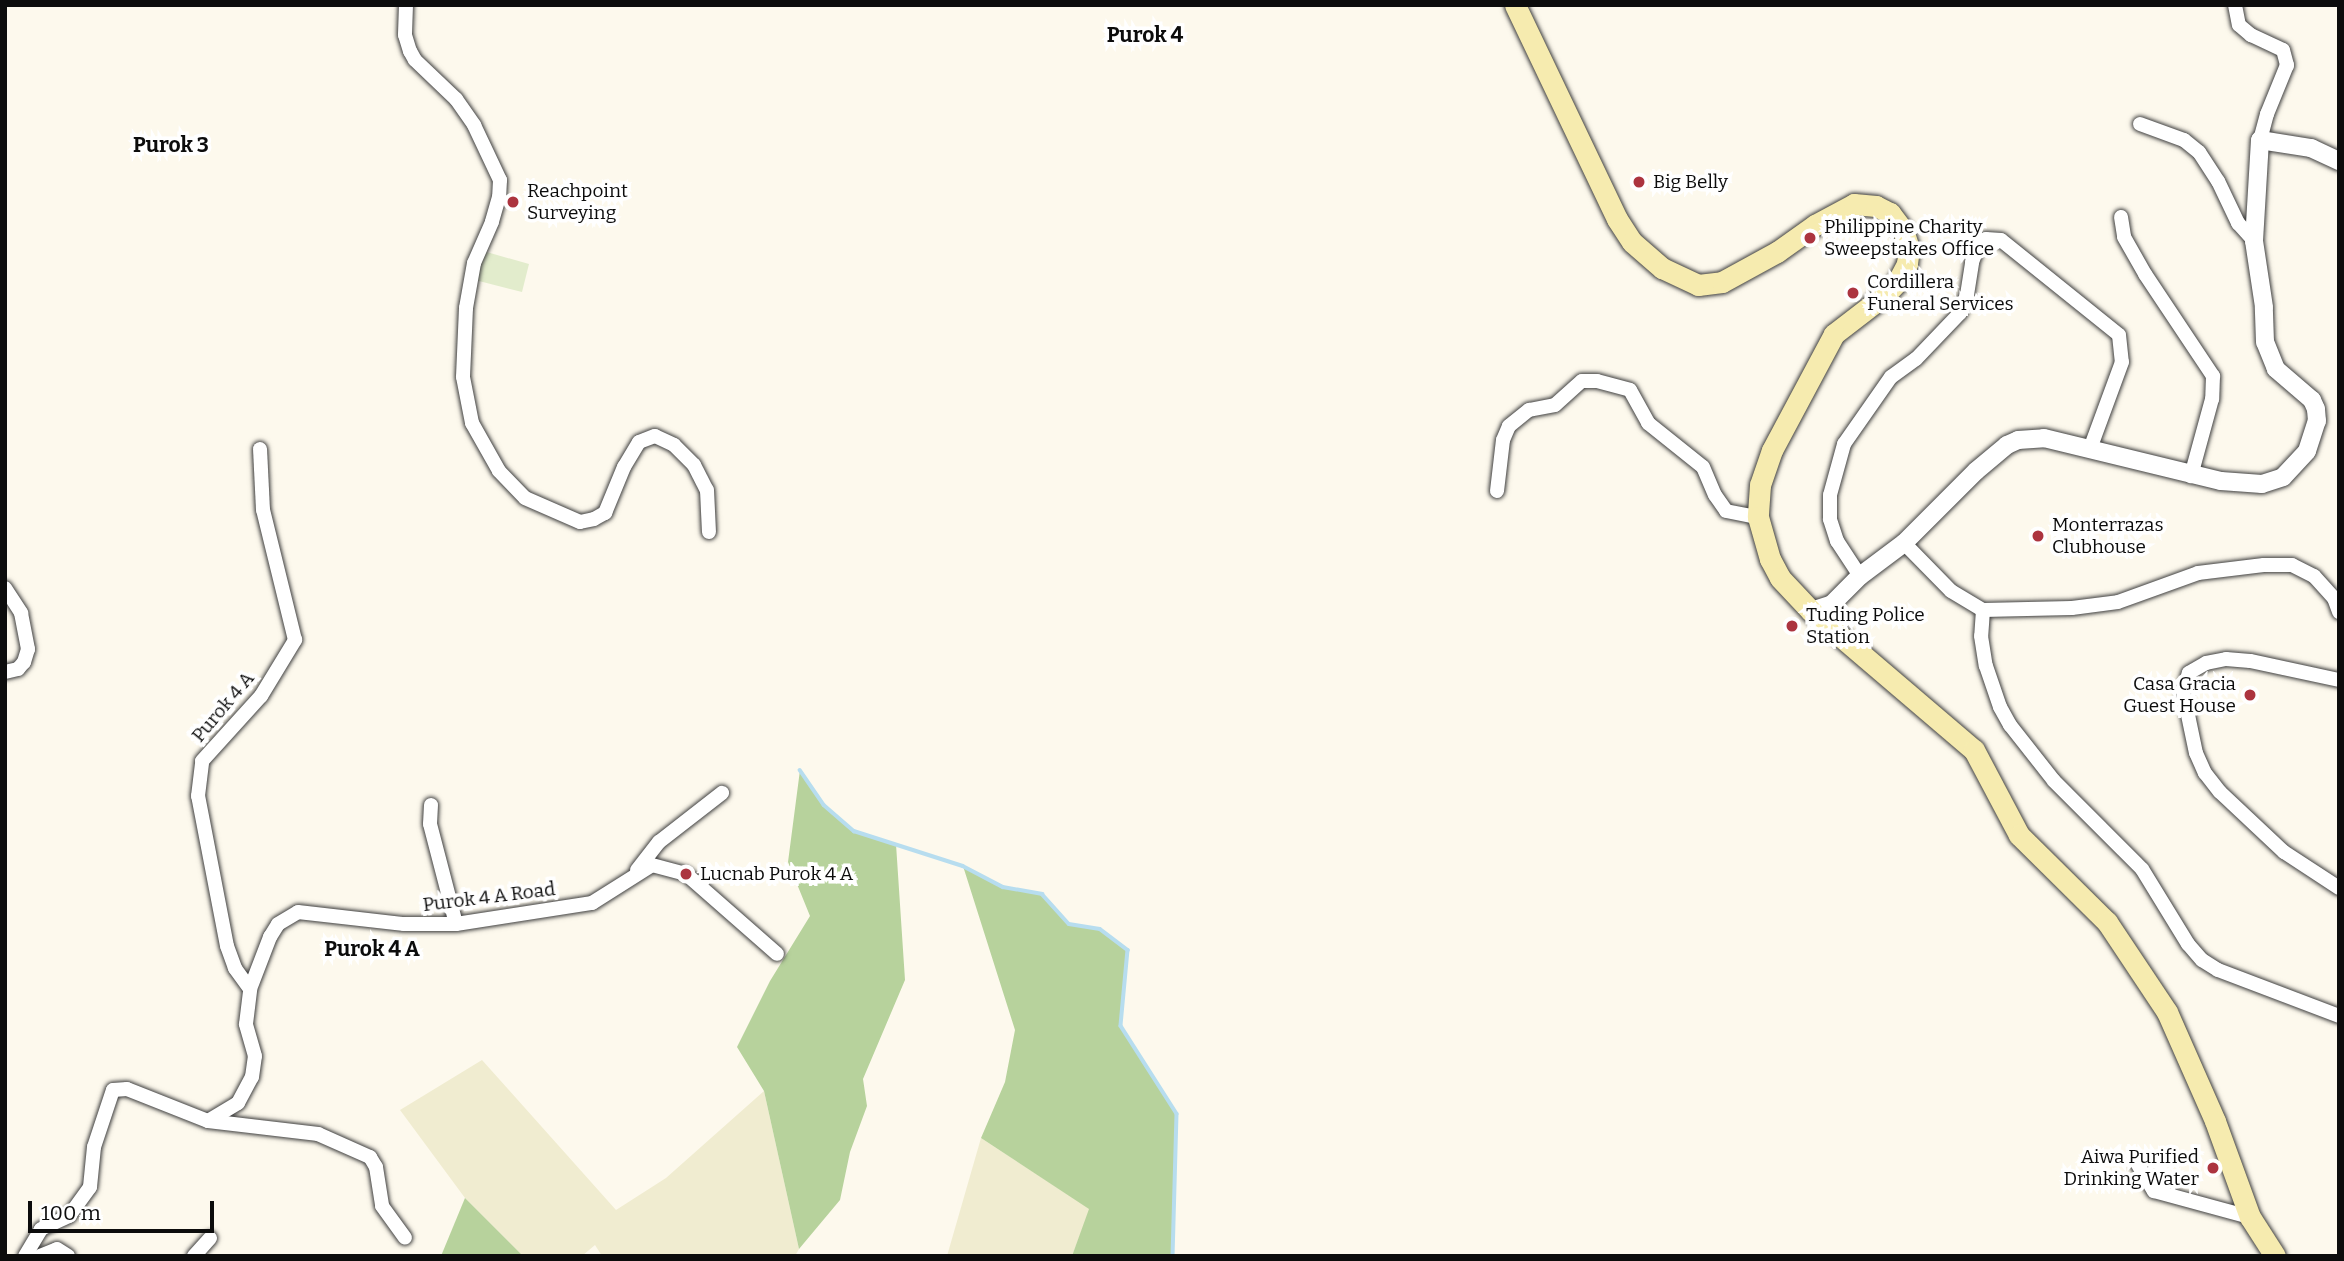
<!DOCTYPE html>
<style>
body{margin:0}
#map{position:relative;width:2344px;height:1261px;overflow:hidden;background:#fdf9ed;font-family:Bitter,serif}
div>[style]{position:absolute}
.farmland>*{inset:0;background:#f0ecd0}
.forest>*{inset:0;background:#b7d29c}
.pitch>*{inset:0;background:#e2eccc}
.stream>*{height:3.5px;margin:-1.75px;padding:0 1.75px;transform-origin:1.75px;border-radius:1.75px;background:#b7ddef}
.roads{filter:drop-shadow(0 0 2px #3f3f3f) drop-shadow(0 0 2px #3f3f3f)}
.minor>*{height:14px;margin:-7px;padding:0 7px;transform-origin:7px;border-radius:7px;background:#fff}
.tertiary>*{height:18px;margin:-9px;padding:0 9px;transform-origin:9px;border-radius:9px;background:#fff}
.secondary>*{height:21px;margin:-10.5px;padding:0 10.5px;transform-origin:10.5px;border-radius:10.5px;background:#f6ebaf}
.dots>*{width:19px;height:19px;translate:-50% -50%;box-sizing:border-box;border:4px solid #fff;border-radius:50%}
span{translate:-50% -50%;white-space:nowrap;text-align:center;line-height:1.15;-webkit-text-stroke:7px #fff;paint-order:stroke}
.poi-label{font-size:19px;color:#0c0c0c}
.left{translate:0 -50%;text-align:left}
.right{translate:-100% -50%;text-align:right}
.street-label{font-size:19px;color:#0c0c0c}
.neighbourhood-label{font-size:21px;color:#0c0c0c;font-weight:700}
.frame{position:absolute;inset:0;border:7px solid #0c0c0c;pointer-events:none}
.scale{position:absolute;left:28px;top:1201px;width:186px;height:32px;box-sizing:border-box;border:4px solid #0c0c0c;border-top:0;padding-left:9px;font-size:21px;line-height:24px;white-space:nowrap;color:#0c0c0c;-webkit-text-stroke:5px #fff;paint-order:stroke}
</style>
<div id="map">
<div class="farmland">
<i style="clip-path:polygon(482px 1060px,616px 1210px,666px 1178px,764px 1091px,799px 1249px,795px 1256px,602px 1256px,595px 1245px,582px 1256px,523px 1256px,465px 1198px,400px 1110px)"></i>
<i style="clip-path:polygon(981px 1138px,1090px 1209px,1072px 1256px,947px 1256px)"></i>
</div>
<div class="forest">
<i style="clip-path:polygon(800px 770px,824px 805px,854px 831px,896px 844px,905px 980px,863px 1079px,867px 1106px,850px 1152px,840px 1200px,799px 1249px,764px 1091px,737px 1047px,770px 981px,810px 916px,788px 862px)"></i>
<i style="clip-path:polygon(963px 866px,1003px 887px,1042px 894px,1069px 924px,1100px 929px,1128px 950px,1121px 1026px,1177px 1114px,1173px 1256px,1072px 1256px,1089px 1209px,981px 1138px,1005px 1082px,1015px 1030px)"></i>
<i style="clip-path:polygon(465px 1198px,523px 1256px,441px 1256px)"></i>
</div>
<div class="pitch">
<i style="clip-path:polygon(483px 251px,529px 264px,522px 292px,475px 280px)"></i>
</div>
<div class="stream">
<i style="left:800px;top:770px;width:42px;rotate:55.6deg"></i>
<i style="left:824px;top:805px;width:40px;rotate:41deg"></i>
<i style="left:854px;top:831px;width:114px;rotate:17.8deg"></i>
<i style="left:963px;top:866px;width:45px;rotate:27.7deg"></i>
<i style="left:1003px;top:887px;width:40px;rotate:10deg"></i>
<i style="left:1042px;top:894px;width:40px;rotate:48deg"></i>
<i style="left:1069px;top:924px;width:31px;rotate:9deg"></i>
<i style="left:1100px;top:929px;width:35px;rotate:37deg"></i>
<i style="left:1128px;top:950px;width:76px;rotate:95.3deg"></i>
<i style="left:1121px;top:1026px;width:104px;rotate:57.5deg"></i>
<i style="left:1177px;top:1114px;width:142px;rotate:91.6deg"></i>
</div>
<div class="roads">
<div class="minor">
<i style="left:406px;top:5px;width:30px;rotate:92deg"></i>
<i style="left:405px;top:35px;width:17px;rotate:73deg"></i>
<i style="left:410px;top:51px;width:10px;rotate:61deg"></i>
<i style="left:415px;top:60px;width:57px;rotate:43.6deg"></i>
<i style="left:456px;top:99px;width:32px;rotate:55deg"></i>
<i style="left:474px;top:125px;width:61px;rotate:64.7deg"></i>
<i style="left:500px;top:180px;width:17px;rotate:93deg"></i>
<i style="left:499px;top:197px;width:26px;rotate:106deg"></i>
<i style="left:492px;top:222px;width:45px;rotate:113.7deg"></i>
<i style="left:474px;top:263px;width:46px;rotate:100.1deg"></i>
<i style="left:466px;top:308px;width:69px;rotate:92.5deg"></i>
<i style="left:463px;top:377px;width:47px;rotate:78.9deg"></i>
<i style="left:472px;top:423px;width:55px;rotate:60.6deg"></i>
<i style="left:499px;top:471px;width:37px;rotate:46deg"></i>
<i style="left:525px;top:498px;width:60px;rotate:23.6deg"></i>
<i style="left:580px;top:522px;width:14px;rotate:-12deg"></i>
<i style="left:594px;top:519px;width:13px;rotate:-29deg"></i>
<i style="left:605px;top:513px;width:50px;rotate:-67.6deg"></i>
<i style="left:624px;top:467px;width:29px;rotate:-59deg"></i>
<i style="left:639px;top:442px;width:17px;rotate:-21deg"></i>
<i style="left:655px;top:436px;width:21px;rotate:25deg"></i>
<i style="left:674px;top:445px;width:28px;rotate:45deg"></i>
<i style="left:694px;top:465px;width:28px;rotate:63deg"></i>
<i style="left:707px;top:490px;width:42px;rotate:87.3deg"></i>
<i style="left:2235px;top:5px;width:20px;rotate:79deg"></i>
<i style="left:2239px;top:25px;width:16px;rotate:40deg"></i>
<i style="left:2251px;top:35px;width:35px;rotate:25deg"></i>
<i style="left:2283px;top:50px;width:16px;rotate:75deg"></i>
<i style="left:2287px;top:65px;width:53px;rotate:112.2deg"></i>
<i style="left:2267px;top:114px;width:27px;rotate:105deg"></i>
<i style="left:2140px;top:124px;width:47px;rotate:20deg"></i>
<i style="left:2184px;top:140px;width:19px;rotate:39deg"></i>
<i style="left:2199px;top:152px;width:35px;rotate:57deg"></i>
<i style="left:2218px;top:181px;width:47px;rotate:64.5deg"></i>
<i style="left:2238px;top:223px;width:24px;rotate:48deg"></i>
<i style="left:2121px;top:217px;width:20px;rotate:81deg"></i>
<i style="left:2124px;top:237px;width:43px;rotate:60.4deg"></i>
<i style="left:2145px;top:274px;width:123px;rotate:56.3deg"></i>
<i style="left:2213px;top:376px;width:23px;rotate:92deg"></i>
<i style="left:2212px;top:399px;width:80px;rotate:105.3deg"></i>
<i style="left:1497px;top:491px;width:51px;rotate:-83.3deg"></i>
<i style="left:1503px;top:440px;width:15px;rotate:-67deg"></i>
<i style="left:1509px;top:426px;width:26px;rotate:-39deg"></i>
<i style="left:1529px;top:410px;width:26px;rotate:-11deg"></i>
<i style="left:1555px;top:405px;width:36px;rotate:-42deg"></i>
<i style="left:1582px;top:381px;width:15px"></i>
<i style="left:1597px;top:381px;width:34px;rotate:15deg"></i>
<i style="left:1630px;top:390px;width:38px;rotate:61deg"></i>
<i style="left:1648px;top:423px;width:70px;rotate:38.7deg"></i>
<i style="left:1703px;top:467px;width:30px;rotate:67deg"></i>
<i style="left:1715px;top:495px;width:19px;rotate:55deg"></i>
<i style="left:1726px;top:511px;width:33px;rotate:11deg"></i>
<i style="left:1904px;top:543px;width:67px;rotate:45.6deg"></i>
<i style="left:1951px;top:591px;width:37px;rotate:31deg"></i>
<i style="left:1983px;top:610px;width:89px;rotate:-1.3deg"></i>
<i style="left:2072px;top:608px;width:46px;rotate:-7.4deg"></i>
<i style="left:2118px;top:602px;width:85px;rotate:-19.9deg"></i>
<i style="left:2198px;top:573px;width:66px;rotate:-6.9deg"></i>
<i style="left:2264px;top:565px;width:28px"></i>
<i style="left:2292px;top:565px;width:25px;rotate:27deg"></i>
<i style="left:2314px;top:576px;width:30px;rotate:48deg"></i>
<i style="left:2334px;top:598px;width:15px;rotate:70deg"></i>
<i style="left:1860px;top:576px;width:42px;rotate:-123.3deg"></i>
<i style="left:1837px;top:541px;width:23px;rotate:-108deg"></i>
<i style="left:1830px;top:519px;width:24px;rotate:-90deg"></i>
<i style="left:1830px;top:495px;width:53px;rotate:-74.6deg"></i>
<i style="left:1844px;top:444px;width:82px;rotate:-55deg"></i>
<i style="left:1891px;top:377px;width:31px;rotate:-36deg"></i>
<i style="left:1916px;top:359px;width:64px;rotate:-46.3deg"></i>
<i style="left:1960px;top:313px;width:19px;rotate:-69deg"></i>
<i style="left:1967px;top:295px;width:33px;rotate:-81deg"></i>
<i style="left:1972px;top:262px;width:18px;rotate:-68deg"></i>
<i style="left:1979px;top:245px;width:9px;rotate:-41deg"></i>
<i style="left:1986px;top:239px;width:15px;rotate:4deg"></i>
<i style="left:2001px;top:240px;width:151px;rotate:38.8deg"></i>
<i style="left:2119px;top:335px;width:27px;rotate:84deg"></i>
<i style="left:2122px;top:362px;width:93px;rotate:110.2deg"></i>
<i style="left:5px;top:588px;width:30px;rotate:57deg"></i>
<i style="left:21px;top:613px;width:37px;rotate:79deg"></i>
<i style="left:28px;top:649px;width:14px;rotate:107deg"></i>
<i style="left:24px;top:662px;width:9px;rotate:131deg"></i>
<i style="left:18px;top:669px;width:13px;rotate:167deg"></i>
<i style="left:1983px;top:610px;width:26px;rotate:94deg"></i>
<i style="left:1981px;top:636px;width:30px;rotate:81deg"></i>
<i style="left:1986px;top:666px;width:43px;rotate:71.1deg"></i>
<i style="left:2000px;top:707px;width:21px;rotate:61deg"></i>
<i style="left:2010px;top:725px;width:71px;rotate:51.8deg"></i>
<i style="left:2054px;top:781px;width:124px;rotate:45deg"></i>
<i style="left:2142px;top:869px;width:88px;rotate:58.5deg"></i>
<i style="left:2188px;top:944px;width:21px;rotate:49deg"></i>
<i style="left:2202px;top:960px;width:19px;rotate:32deg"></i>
<i style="left:2218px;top:970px;width:129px;rotate:20.8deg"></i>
<i style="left:2339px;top:680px;width:91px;rotate:-167.9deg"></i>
<i style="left:2250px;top:661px;width:24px;rotate:-175deg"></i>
<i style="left:2226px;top:659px;width:20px;rotate:169deg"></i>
<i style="left:2206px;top:663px;width:20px;rotate:150deg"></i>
<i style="left:2189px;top:673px;width:19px;rotate:108deg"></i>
<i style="left:2183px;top:691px;width:63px;rotate:78.2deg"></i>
<i style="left:2196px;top:753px;width:22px;rotate:66deg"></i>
<i style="left:2205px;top:773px;width:24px;rotate:52deg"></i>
<i style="left:2220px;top:792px;width:88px;rotate:43.2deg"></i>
<i style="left:2284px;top:852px;width:66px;rotate:33.2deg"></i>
<i style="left:431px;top:805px;width:19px;rotate:93deg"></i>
<i style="left:430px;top:824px;width:103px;rotate:75.4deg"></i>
<i style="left:637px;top:870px;width:36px;rotate:-52deg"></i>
<i style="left:659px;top:842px;width:80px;rotate:-37.9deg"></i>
<i style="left:250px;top:989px;width:26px;rotate:-126deg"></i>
<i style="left:235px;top:968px;width:23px;rotate:-110deg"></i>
<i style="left:227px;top:946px;width:153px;rotate:-100.9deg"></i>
<i style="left:198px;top:796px;width:35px;rotate:-83deg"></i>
<i style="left:202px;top:761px;width:88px;rotate:-47.8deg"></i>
<i style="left:261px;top:696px;width:66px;rotate:-58.7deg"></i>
<i style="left:295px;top:640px;width:134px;rotate:-103.8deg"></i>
<i style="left:263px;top:510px;width:61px;rotate:-92.8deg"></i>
<i style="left:208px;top:1121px;width:111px;rotate:6.7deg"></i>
<i style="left:318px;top:1134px;width:57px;rotate:23.9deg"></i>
<i style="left:370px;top:1157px;width:12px;rotate:59deg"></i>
<i style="left:376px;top:1167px;width:39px;rotate:81deg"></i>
<i style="left:382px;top:1206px;width:39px;rotate:54deg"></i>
<i style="left:2137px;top:1163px;width:33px;rotate:59deg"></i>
<i style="left:2154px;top:1191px;width:99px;rotate:15.2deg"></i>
<i style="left:25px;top:1256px;width:31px;rotate:-59deg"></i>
<i style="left:41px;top:1229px;width:31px;rotate:-25deg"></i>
<i style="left:69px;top:1216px;width:36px;rotate:-54deg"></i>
<i style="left:90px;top:1187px;width:40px;rotate:-84.3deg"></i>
<i style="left:94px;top:1147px;width:60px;rotate:-71.6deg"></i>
<i style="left:113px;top:1090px;width:14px;rotate:-4deg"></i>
<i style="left:127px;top:1089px;width:87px;rotate:21.6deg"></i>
<i style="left:208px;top:1121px;width:35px;rotate:-31deg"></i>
<i style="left:238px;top:1103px;width:30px;rotate:-62deg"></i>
<i style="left:252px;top:1077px;width:21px;rotate:-82deg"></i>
<i style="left:255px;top:1056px;width:33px;rotate:-106deg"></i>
<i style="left:246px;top:1024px;width:35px;rotate:-83deg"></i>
<i style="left:250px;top:989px;width:56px;rotate:-69deg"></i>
<i style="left:270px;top:937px;width:15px;rotate:-58deg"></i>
<i style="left:278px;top:924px;width:23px;rotate:-31deg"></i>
<i style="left:298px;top:912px;width:107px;rotate:6.5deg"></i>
<i style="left:404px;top:924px;width:52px"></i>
<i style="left:456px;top:924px;width:138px;rotate:-8.8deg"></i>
<i style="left:592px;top:903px;width:71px;rotate:-32.3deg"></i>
<i style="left:652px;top:865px;width:35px;rotate:15deg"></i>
<i style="left:686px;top:874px;width:121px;rotate:41.3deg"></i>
<i style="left:40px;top:1256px;width:18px;rotate:-22deg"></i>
<i style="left:57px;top:1249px;width:13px;rotate:32deg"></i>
<i style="left:194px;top:1256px;width:24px;rotate:-48deg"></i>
</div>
<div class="tertiary">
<i style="left:1811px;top:611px;width:22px;rotate:-18deg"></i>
<i style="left:1832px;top:604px;width:40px;rotate:-45deg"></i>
<i style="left:1860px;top:576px;width:55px;rotate:-36.9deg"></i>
<i style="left:1904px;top:543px;width:102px;rotate:-45deg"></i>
<i style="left:1976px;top:471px;width:40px;rotate:-40deg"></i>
<i style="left:2007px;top:445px;width:12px;rotate:-24deg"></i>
<i style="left:2018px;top:440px;width:26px;rotate:-4deg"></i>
<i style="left:2044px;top:438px;width:182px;rotate:13.7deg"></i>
<i style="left:2221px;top:481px;width:41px;rotate:4.2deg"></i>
<i style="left:2262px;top:484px;width:22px;rotate:-18deg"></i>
<i style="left:2283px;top:477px;width:35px;rotate:-47deg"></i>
<i style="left:2307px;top:451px;width:32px;rotate:-72deg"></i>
<i style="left:2317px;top:421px;width:12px;rotate:-95deg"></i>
<i style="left:2316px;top:409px;width:10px;rotate:-114deg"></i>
<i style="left:2312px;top:400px;width:48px;rotate:-139.3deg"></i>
<i style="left:2276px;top:369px;width:29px;rotate:-112deg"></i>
<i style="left:2265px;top:342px;width:35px;rotate:-92deg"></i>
<i style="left:2264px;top:307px;width:67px;rotate:-98.6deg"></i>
<i style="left:2254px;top:241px;width:101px;rotate:-86.6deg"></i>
<i style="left:2260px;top:140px;width:52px;rotate:8.9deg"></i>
<i style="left:2311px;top:148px;width:31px;rotate:25deg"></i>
</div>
<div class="secondary">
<i style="left:1515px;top:5px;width:237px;rotate:64.5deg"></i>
<i style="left:1617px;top:219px;width:27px;rotate:57deg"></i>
<i style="left:1632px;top:242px;width:40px;rotate:41deg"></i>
<i style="left:1662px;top:268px;width:40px;rotate:25deg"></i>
<i style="left:1698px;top:285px;width:24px;rotate:-7deg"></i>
<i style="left:1722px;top:282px;width:63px;rotate:-28.6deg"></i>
<i style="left:1777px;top:252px;width:47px;rotate:-35.4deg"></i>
<i style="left:1815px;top:225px;width:44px;rotate:-28.3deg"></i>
<i style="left:1854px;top:204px;width:22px;rotate:5deg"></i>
<i style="left:1876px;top:206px;width:16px;rotate:27deg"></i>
<i style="left:1890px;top:213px;width:21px;rotate:53deg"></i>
<i style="left:1903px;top:230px;width:20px;rotate:72deg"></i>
<i style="left:1909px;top:249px;width:15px;rotate:98deg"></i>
<i style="left:1907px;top:264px;width:19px;rotate:118deg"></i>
<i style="left:1898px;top:281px;width:18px;rotate:133deg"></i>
<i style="left:1886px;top:294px;width:66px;rotate:142.4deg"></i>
<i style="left:1834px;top:334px;width:132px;rotate:118.1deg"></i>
<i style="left:1772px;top:450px;width:37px;rotate:109deg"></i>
<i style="left:1760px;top:485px;width:32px;rotate:94deg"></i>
<i style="left:1758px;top:517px;width:44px;rotate:74.1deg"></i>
<i style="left:1770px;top:559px;width:21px;rotate:62deg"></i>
<i style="left:1780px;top:578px;width:45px;rotate:46.8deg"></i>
<i style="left:1811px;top:611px;width:214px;rotate:40.5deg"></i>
<i style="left:1974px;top:750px;width:96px;rotate:62.1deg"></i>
<i style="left:2019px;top:835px;width:124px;rotate:44.7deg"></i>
<i style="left:2107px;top:922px;width:108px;rotate:56.3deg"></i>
<i style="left:2167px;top:1012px;width:119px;rotate:66.2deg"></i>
<i style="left:2215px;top:1121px;width:102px;rotate:70deg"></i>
<i style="left:2250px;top:1217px;width:46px;rotate:57.3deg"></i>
</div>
</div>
<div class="dots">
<i style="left:1639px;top:182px;background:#ac343f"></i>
<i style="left:513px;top:202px;background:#ac343f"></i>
<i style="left:1810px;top:238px;background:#ac343f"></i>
<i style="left:1853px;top:293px;background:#ac343f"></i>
<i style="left:2038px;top:536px;background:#ac343f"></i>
<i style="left:1792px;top:626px;background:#ac343f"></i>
<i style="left:2250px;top:695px;background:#ac343f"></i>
<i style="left:686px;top:874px;background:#ac343f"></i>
<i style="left:2213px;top:1168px;background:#ac343f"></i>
</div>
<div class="poi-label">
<span class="left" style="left:1653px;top:182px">Big Belly</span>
<span class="left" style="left:527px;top:202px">Reachpoint<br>Surveying</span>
<span class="left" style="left:1824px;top:238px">Philippine Charity<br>Sweepstakes Office</span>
<span class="left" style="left:1867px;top:293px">Cordillera<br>Funeral Services</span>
<span class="left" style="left:2052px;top:536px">Monterrazas<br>Clubhouse</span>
<span class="left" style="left:1806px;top:626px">Tuding Police<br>Station</span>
<span class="right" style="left:2236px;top:695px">Casa Gracia<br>Guest House</span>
<span class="left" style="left:700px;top:874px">Lucnab Purok 4 A</span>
<span class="right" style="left:2199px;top:1168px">Aiwa Purified<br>Drinking Water</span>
</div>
<div class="street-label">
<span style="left:223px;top:707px;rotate:-50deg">Purok 4 A</span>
<span style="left:489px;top:897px;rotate:-7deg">Purok 4 A Road</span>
</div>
<div class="neighbourhood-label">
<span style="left:1145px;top:35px">Purok 4</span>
<span style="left:171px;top:145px">Purok 3</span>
<span style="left:372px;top:949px">Purok 4 A</span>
</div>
<div class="frame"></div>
<div class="scale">100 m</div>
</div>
